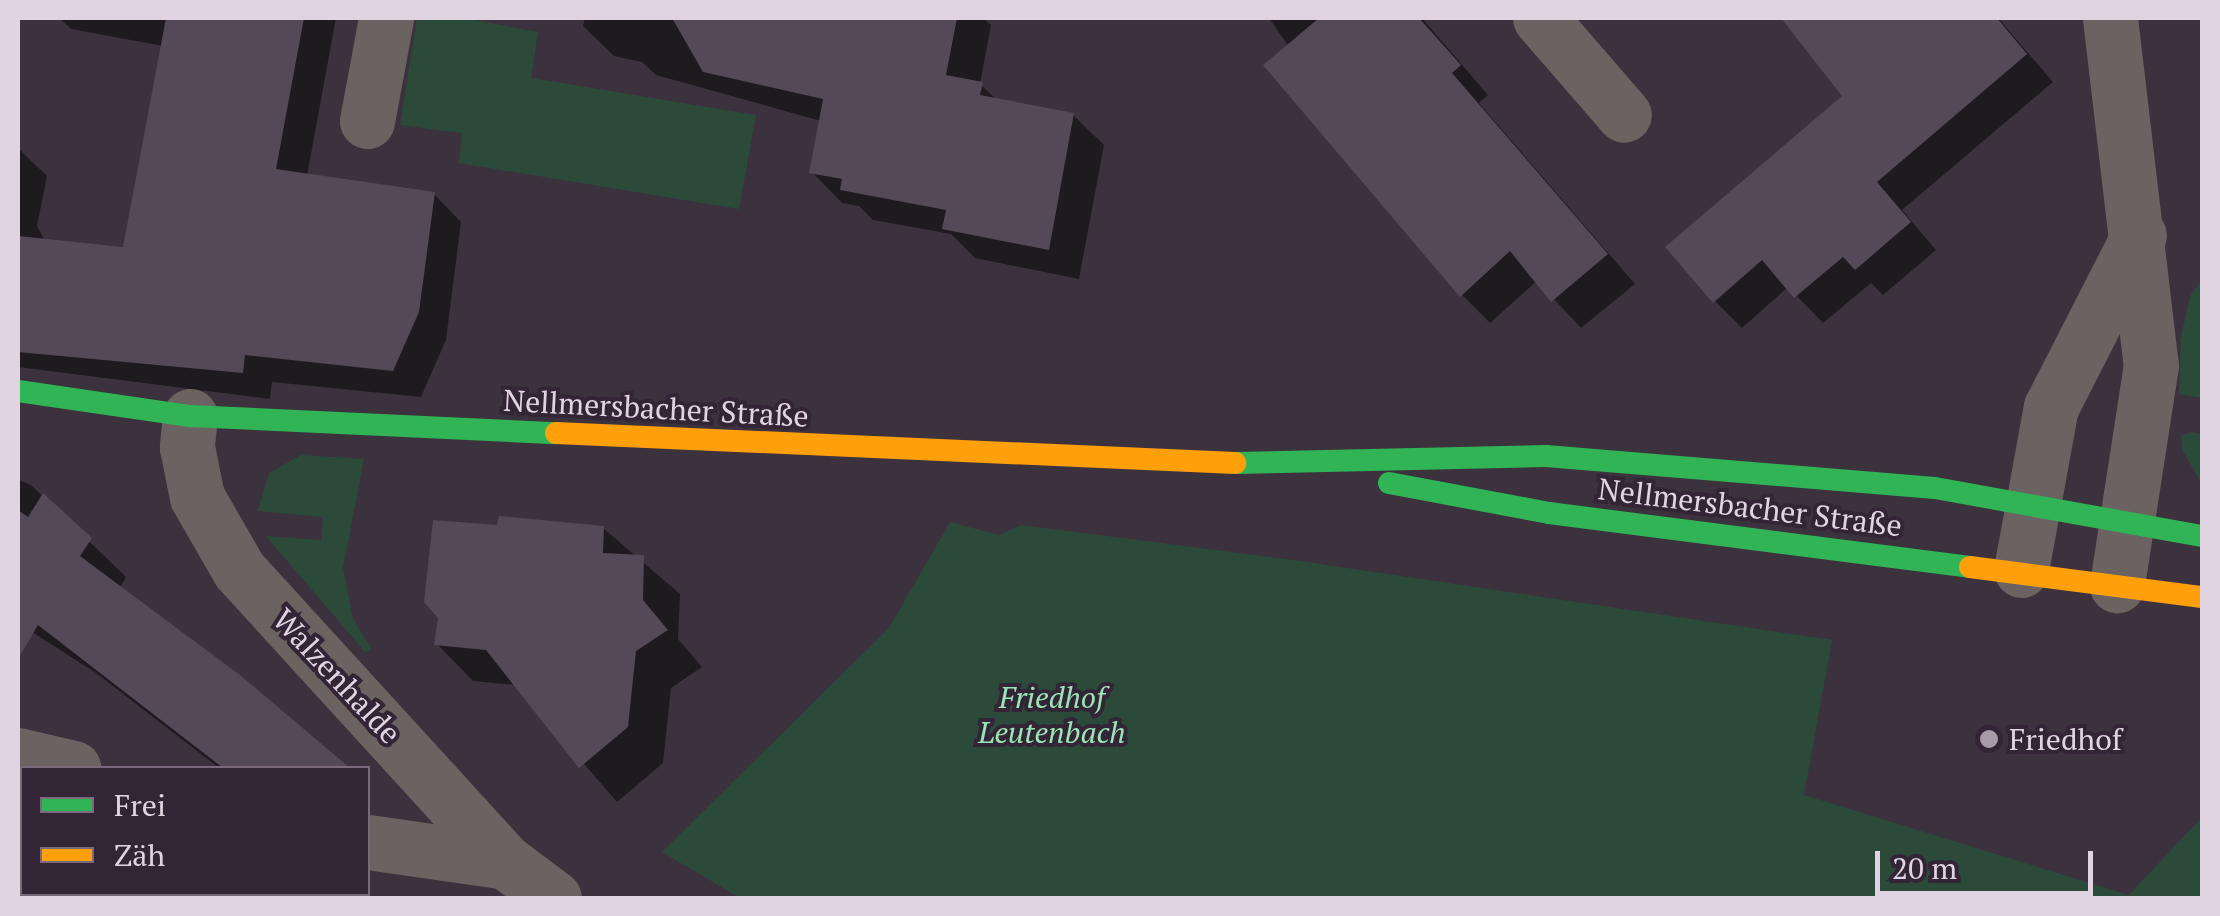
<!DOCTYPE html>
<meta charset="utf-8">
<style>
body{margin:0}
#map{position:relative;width:2220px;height:916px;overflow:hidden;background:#3b323d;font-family:"PT Serif",serif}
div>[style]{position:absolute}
.green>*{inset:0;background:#2c4a3a}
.shadow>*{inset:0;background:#0007}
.building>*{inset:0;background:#544956}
.street>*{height:55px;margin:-27.5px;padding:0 27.5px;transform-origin:27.5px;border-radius:27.5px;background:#6b6361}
.fast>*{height:22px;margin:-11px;padding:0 11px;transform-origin:11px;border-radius:11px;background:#30b455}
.slow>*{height:22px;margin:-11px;padding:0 11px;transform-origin:11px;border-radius:11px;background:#ff9f0a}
.dots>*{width:28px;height:28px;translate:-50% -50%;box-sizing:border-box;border:5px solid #332436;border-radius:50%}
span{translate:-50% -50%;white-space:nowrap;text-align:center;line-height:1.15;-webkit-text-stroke:8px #332436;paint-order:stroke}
.street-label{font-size:30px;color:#dfd4e0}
.park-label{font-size:30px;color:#98e6b6;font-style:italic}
.poi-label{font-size:30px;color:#dfd4e0}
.left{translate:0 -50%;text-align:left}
.frame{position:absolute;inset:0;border:20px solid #dfd4e0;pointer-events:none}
.legend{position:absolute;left:20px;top:766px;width:350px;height:130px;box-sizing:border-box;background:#332436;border:2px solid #786a7a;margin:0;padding:12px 18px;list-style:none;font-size:30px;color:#dfd4e0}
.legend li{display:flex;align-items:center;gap:20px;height:50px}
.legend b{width:50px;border:2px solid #786a7a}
.scale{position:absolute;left:1875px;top:851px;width:218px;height:45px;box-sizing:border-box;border:5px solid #dfd4e0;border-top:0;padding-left:12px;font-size:30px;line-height:35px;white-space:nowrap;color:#dfd4e0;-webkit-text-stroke:8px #332436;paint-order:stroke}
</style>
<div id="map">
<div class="green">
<i style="clip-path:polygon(417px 18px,463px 18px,538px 32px,531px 78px,756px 115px,739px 209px,459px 163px,462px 133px,400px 125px)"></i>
<i style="clip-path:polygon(2202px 280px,2202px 398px,2179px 394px,2181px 336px,2191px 294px)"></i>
<i style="clip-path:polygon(2191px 432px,2202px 434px,2202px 485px,2183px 451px,2181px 436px)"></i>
<i style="clip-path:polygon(301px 455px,364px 459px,343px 568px,353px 619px,371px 648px,366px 653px,266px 536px,321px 540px,323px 517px,258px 511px,269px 473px)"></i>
<i style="clip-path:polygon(950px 522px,999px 535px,1021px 525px,1293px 560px,1832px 640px,1804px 795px,2129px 895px,2202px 817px,2202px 898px,740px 898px,662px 852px,889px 628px)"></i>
</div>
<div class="shadow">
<i style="clip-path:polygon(59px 18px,336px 18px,307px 176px,434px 194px,461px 222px,446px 340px,421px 397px,272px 382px,270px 399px,18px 367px,18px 148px,47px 176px,37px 226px,45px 241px,125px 250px,163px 46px,71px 29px)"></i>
<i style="clip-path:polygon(585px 18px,983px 18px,991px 25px,980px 84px,998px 101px,1073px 115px,1104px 145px,1079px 279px,975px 258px,951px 234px,873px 220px,859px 206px,842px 203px,812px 172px,821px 121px,656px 75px,642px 62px,614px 56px,583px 26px)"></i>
<i style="clip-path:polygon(1269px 18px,1422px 18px,1488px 95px,1479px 103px,1635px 284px,1581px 328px,1537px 281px,1490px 323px,1462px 295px)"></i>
<i style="clip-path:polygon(1784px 18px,1998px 18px,2053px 82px,1902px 210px,1936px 250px,1883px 295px,1871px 283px,1823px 323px,1788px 287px,1742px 328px,1715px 301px,1846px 96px)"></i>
<i style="clip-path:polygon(18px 480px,31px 485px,126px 577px,119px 589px,342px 768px,219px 768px,96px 673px,18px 623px)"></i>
<i style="clip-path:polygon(603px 528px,680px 594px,678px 639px,702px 667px,671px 688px,663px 763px,617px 802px,516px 685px,473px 681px,437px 644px)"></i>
<i style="clip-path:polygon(18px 821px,22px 894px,344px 898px,18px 898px)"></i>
</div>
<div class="building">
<i style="clip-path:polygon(166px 18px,304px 18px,276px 169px,435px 192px,419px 312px,393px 371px,245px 355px,243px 373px,18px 352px,18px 236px,123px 247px)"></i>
<i style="clip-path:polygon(672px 18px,957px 18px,946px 75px,983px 82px,980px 95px,1074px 113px,1049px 250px,942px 229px,946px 210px,840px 190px,842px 179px,809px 173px,823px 99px,703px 72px)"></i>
<i style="clip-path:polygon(1319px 18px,1419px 18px,1461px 65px,1452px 73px,1608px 254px,1551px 302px,1510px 251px,1460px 297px,1263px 65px)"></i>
<i style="clip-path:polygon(1781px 18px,1997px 18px,2027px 54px,1877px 182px,1911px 222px,1855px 270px,1843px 257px,1794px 298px,1762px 260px,1713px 303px,1665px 247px,1842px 96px)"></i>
<i style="clip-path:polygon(43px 493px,92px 538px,80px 556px,240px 675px,350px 768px,223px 768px,38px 625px,18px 659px,18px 510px,28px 517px)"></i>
<i style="clip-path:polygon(499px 516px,604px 526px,603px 553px,644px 555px,643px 600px,668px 630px,636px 651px,628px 727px,579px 768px,486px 650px,434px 645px,438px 618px,424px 602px,433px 520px,497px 525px)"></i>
</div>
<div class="street">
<i style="left:1540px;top:18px;width:128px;rotate:49.1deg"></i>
<i style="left:2110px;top:18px;width:349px;rotate:83.3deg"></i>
<i style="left:2151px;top:365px;width:223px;rotate:98.8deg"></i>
<i style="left:367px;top:121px;width:105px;rotate:-79.5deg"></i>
<i style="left:190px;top:416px;width:31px;rotate:96deg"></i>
<i style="left:187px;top:447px;width:51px;rotate:78.7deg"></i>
<i style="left:197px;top:497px;width:84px;rotate:60.1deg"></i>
<i style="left:239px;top:570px;width:396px;rotate:47.6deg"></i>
<i style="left:506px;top:862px;width:60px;rotate:36.9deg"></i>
<i style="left:2021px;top:570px;width:166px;rotate:-79.6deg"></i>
<i style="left:2051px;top:407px;width:193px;rotate:-62.9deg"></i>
<i style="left:18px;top:755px;width:57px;rotate:13.3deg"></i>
<i style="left:368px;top:842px;width:139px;rotate:8.2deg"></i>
</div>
<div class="fast">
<i style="left:18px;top:391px;width:174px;rotate:8.3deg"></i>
<i style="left:190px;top:416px;width:366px;rotate:2.7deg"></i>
<i style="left:1235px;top:463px;width:311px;rotate:-1.3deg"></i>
<i style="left:1546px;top:456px;width:390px;rotate:4.7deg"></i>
<i style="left:1935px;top:488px;width:271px;rotate:10.2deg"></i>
<i style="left:1389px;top:483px;width:163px;rotate:10.6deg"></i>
<i style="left:1549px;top:513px;width:424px;rotate:7.3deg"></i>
</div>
<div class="slow">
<i style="left:556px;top:433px;width:680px;rotate:2.53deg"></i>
<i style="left:1970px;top:567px;width:234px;rotate:7.4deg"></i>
</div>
<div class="dots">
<i style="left:1989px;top:739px;background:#a69ba7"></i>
</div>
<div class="street-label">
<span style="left:656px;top:408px;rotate:3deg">Nellmersbacher Straße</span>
<span style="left:1750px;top:507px;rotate:7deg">Nellmersbacher Straße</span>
<span style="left:337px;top:676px;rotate:47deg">Walzenhalde</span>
</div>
<div class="park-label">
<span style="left:1052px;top:714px">Friedhof<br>Leutenbach</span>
</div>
<div class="poi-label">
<span class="left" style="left:2009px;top:739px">Friedhof</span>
</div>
<div class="frame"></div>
<ul class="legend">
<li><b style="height:12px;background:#30b455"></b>Frei</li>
<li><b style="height:12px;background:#ff9f0a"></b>Zäh</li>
</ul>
<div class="scale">20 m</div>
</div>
